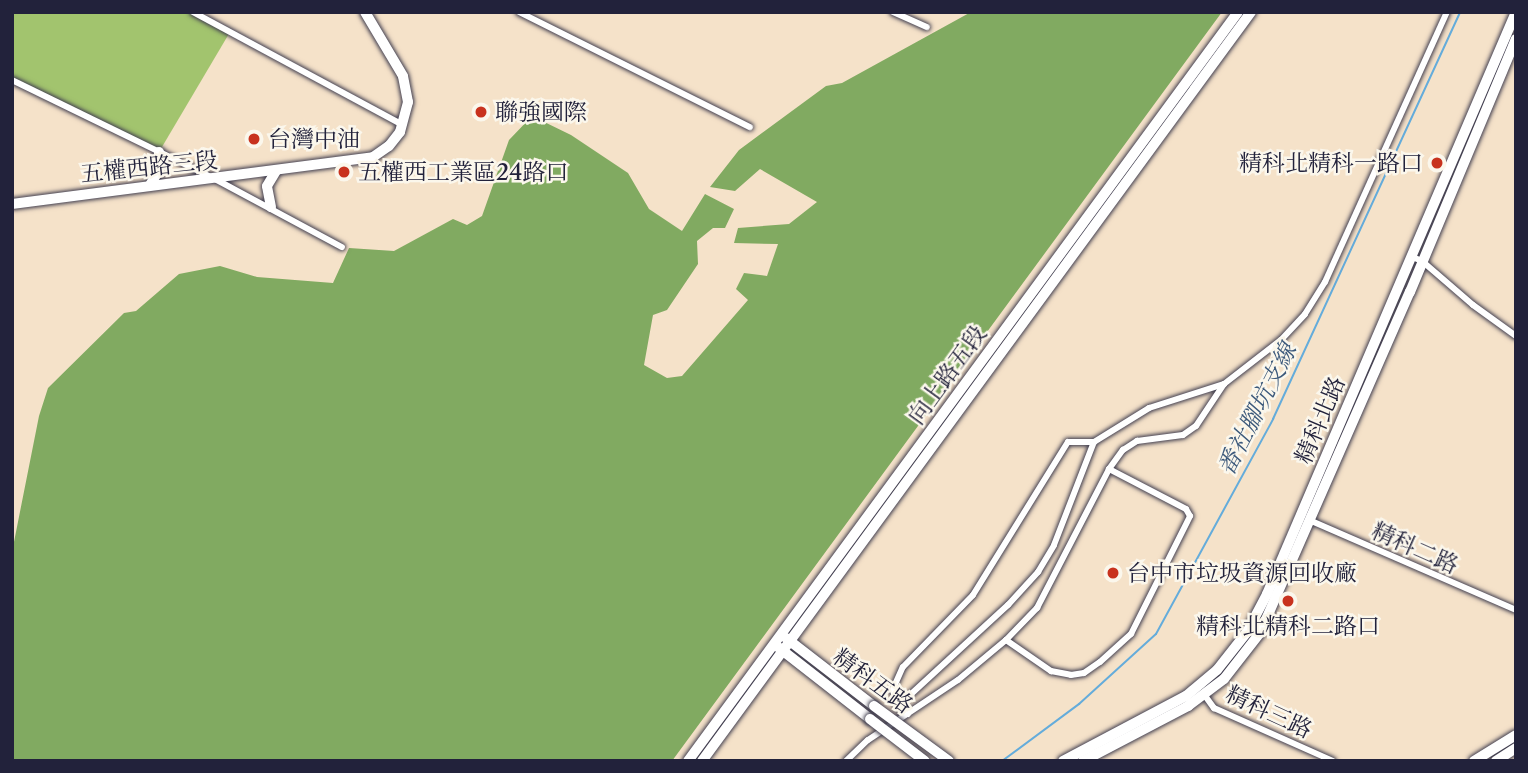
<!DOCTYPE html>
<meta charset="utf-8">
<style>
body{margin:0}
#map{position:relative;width:1528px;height:773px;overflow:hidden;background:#f5e2c9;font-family:"Libre Caslon Text","Noto Serif TC",serif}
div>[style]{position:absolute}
.green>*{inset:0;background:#a2c46e}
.forest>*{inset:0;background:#81aa61}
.stream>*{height:2px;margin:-1px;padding:0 1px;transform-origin:1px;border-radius:1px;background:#64acdb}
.roads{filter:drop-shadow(0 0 2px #423f50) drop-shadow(0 0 2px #423f50)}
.street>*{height:6px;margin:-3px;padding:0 3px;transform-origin:3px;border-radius:3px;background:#fff}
.secondary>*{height:10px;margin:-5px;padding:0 5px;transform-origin:5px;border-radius:5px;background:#fff}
.bridges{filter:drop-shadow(0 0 2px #423f50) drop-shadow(0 0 2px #423f50)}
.secondary-bridge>*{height:10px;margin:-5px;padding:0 5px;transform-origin:5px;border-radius:5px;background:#fff}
.dots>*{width:19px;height:19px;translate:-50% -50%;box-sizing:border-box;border:4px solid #fbf7ec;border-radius:50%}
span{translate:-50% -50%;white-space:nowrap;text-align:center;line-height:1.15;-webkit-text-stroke:5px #fbf7ec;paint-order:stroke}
.poi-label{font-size:23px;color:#22223b}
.left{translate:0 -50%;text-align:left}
.right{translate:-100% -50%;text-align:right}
.street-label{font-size:23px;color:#22223b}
.water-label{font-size:24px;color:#3c597b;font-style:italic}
.frame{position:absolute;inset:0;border:14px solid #22223b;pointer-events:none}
</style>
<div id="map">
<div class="green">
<i style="clip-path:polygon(12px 12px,193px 12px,230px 32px,159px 152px,12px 80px)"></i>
</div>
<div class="forest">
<i style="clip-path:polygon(971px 12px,1222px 12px,672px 761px,12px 761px,12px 552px,39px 416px,48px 388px,124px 313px,136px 311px,179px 274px,220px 266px,257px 277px,333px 283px,349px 248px,394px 251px,453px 219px,467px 225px,482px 216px,509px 140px,532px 116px,571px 135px,628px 173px,649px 209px,682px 231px,705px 194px,734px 209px,725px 228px,713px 228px,697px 241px,698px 264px,667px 310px,653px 315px,644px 365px,667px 378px,682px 376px,748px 300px,736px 289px,744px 273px,767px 276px,778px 244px,734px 243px,738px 228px,789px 224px,817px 202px,760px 169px,735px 191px,710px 187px,739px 150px,826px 86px,842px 83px)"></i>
</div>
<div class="stream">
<i style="left:1002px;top:761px;width:96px;rotate:-36.5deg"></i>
<i style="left:1079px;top:704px;width:104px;rotate:-42.3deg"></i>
<i style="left:1156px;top:634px;width:245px;rotate:-61.4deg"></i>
<i style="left:1273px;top:419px;width:448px;rotate:-65.3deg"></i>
</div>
<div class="roads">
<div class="street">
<i style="left:193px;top:12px;width:238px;rotate:28.3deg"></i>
<i style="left:519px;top:12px;width:258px;rotate:26.5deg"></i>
<i style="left:893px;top:12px;width:37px;rotate:24deg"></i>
<i style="left:12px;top:80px;width:226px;rotate:26deg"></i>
<i style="left:215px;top:179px;width:144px;rotate:28.2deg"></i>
<i style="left:1410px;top:256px;width:13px;rotate:23deg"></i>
<i style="left:1422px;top:261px;width:67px;rotate:40.8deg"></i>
<i style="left:1473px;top:305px;width:53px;rotate:35.8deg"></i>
<i style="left:1309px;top:520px;width:226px;rotate:23.5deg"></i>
<i style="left:1006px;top:640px;width:45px;rotate:-45.9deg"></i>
<i style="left:1037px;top:608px;width:157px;rotate:-62.6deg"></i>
<i style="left:1109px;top:469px;width:24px;rotate:-54deg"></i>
<i style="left:1123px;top:450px;width:17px;rotate:-33deg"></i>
<i style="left:1137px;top:441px;width:46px;rotate:-7.4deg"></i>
<i style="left:1183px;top:435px;width:16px;rotate:-35deg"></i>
<i style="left:1196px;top:426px;width:50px;rotate:-56.3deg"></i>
<i style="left:1224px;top:384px;width:72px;rotate:-37.7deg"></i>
<i style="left:1281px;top:340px;width:35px;rotate:-47deg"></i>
<i style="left:1305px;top:314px;width:38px;rotate:-58deg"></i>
<i style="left:1325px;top:282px;width:296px;rotate:-65.7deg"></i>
<i style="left:1203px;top:693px;width:19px;rotate:54deg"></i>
<i style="left:1214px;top:708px;width:130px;rotate:24deg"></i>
<i style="left:897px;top:707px;width:151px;rotate:-42.6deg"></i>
<i style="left:1008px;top:605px;width:45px;rotate:-47.7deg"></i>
<i style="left:1038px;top:572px;width:31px;rotate:-59deg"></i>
<i style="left:1054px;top:545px;width:110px;rotate:-68.8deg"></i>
<i style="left:1094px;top:442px;width:65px;rotate:-31.7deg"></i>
<i style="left:1149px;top:408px;width:79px;rotate:-17.7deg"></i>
<i style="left:908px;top:714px;width:13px;rotate:-148deg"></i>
<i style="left:897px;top:707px;width:18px;rotate:-103deg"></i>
<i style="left:893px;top:689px;width:24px;rotate:-66deg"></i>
<i style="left:903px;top:667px;width:100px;rotate:-45.8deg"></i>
<i style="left:973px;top:595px;width:180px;rotate:-58.2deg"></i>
<i style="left:1068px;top:442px;width:26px"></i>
<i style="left:846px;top:761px;width:30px;rotate:-44deg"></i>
<i style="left:868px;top:740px;width:108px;rotate:-33.7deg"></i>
<i style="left:958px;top:680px;width:62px;rotate:-39.8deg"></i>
<i style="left:1006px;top:640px;width:55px;rotate:34.6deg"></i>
<i style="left:1051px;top:671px;width:20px;rotate:11deg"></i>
<i style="left:1071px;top:675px;width:13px;rotate:-9deg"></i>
<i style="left:1084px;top:673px;width:19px;rotate:-35deg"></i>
<i style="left:1100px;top:662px;width:42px;rotate:-42.1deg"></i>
<i style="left:1131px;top:634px;width:132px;rotate:-63.4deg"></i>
<i style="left:1190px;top:516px;width:8px;rotate:-120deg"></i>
<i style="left:1186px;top:509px;width:87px;rotate:-152.5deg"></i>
</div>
<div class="secondary">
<i style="left:150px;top:185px;width:17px;rotate:-59deg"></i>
<i style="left:159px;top:170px;width:18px;rotate:-90deg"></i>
<i style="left:12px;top:204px;width:364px;rotate:-7.4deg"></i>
<i style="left:373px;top:157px;width:19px;rotate:-35deg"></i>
<i style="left:389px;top:146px;width:18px;rotate:-52deg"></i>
<i style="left:400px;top:132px;width:31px;rotate:-75deg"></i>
<i style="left:408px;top:102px;width:26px;rotate:-101deg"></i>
<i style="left:403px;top:76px;width:74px;rotate:-120.7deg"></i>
<i style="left:271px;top:207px;width:21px;rotate:-101deg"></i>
<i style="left:267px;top:186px;width:17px;rotate:-59deg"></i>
<i style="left:786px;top:638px;width:111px;rotate:37.7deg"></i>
<i style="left:778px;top:647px;width:117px;rotate:38deg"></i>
<i style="left:688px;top:761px;width:929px;rotate:-53.71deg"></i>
<i style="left:702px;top:761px;width:929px;rotate:-53.76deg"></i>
<i style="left:1063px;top:761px;width:139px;rotate:-27.9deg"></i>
<i style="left:1186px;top:696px;width:40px;rotate:-40deg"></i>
<i style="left:1217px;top:670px;width:48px;rotate:-51.7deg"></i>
<i style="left:1247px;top:632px;width:43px;rotate:-62.2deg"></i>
<i style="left:1267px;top:594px;width:633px;rotate:-66.84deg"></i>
<i style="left:1083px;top:761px;width:119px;rotate:-27.6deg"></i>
<i style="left:1188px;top:706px;width:45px;rotate:-36.9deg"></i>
<i style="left:1224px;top:679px;width:58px;rotate:-52deg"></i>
<i style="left:1260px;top:633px;width:373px;rotate:-66.3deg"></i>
<i style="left:1410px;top:292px;width:274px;rotate:-67.3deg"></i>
<i style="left:1474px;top:761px;width:49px;rotate:-31.8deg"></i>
<i style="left:1496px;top:761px;width:24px;rotate:-33deg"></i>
</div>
</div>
<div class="bridges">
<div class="secondary-bridge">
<i style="left:874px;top:706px;width:93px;rotate:36.3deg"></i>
<i style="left:870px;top:719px;width:69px;rotate:37.4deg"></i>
</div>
</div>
<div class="dots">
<i style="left:481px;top:112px;background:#c8321e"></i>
<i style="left:254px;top:139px;background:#c8321e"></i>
<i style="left:1437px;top:163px;background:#c8321e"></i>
<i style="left:344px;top:172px;background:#c8321e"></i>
<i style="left:1113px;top:573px;background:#c8321e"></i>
<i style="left:1288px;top:601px;background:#c8321e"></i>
</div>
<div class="poi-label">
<span class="left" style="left:495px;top:112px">聯強國際</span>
<span class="left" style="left:268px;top:139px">台灣中油</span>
<span class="right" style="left:1423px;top:163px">精科北精科一路口</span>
<span class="left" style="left:358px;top:172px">五權西工業區24路口</span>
<span class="left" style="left:1127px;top:573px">台中市垃圾資源回收廠</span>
<span style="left:1288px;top:626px">精科北精科二路口</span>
</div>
<div class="street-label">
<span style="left:149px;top:167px;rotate:-6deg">五權西路三段</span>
<span style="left:947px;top:375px;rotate:-54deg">向上路五段</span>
<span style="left:1320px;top:420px;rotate:-67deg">精科北路</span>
<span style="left:1415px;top:548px;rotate:24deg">精科二路</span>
<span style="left:873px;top:681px;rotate:36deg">精科五路</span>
<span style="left:1269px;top:712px;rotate:25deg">精科三路</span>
</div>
<div class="water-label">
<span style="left:1257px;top:409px;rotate:-63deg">番社腳坑支線</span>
</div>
<div class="frame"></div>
</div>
